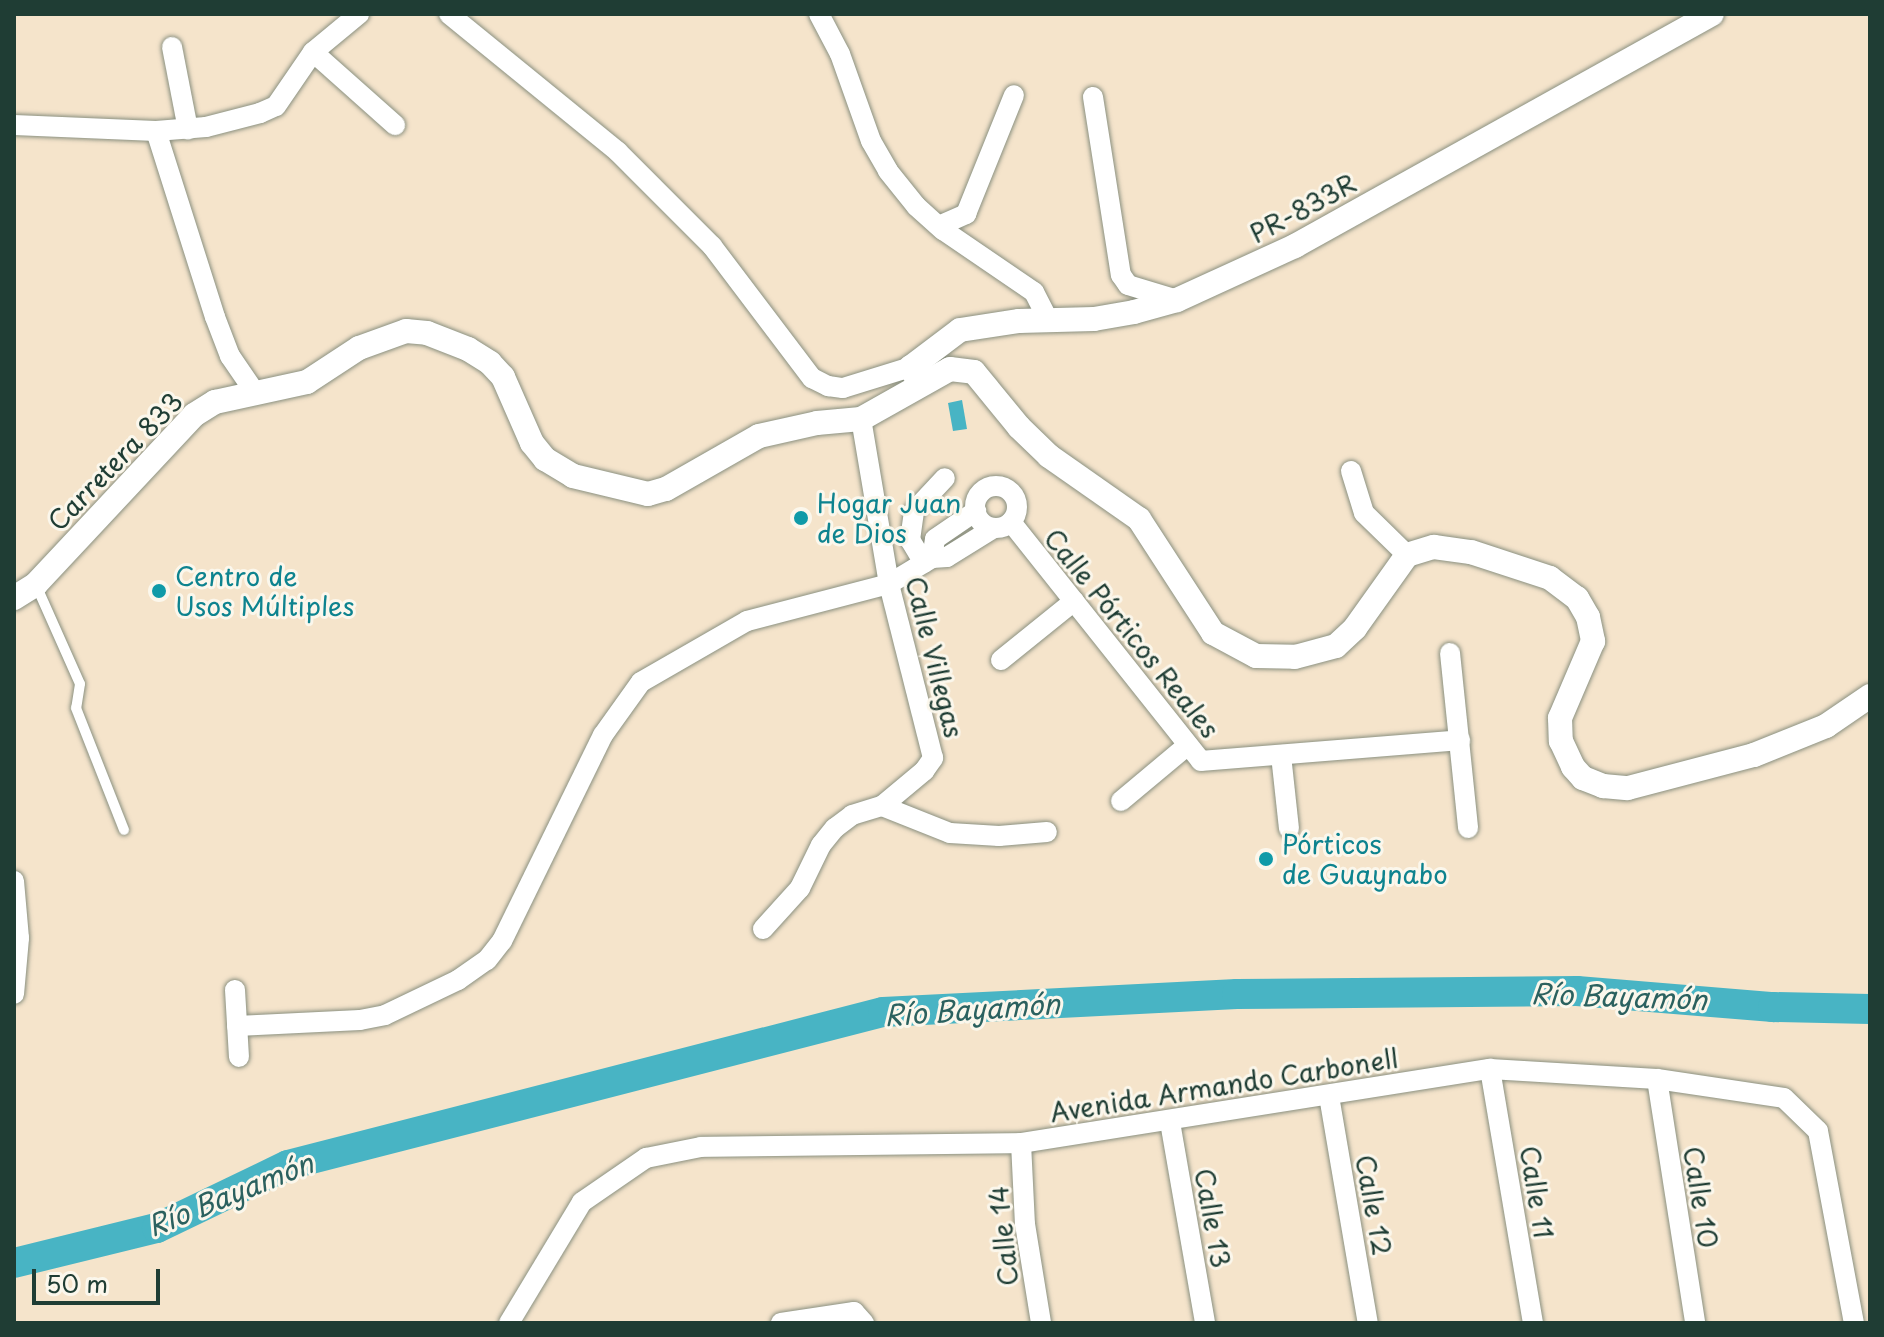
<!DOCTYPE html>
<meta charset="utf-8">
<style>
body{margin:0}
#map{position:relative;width:1884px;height:1337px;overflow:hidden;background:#f5e4cb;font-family:"Playpen Sans",sans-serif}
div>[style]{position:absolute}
.water>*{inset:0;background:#48b4c4}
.river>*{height:30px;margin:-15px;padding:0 15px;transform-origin:15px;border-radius:15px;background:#48b4c4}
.roads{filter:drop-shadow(0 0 2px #8a9080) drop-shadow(0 0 2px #8a9080)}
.service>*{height:10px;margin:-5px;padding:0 5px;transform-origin:5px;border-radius:5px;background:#fff}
.minor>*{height:20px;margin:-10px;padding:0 10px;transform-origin:10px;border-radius:10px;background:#fff}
.minor>.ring{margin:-10px;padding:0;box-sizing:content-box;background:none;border:20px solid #fff;border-radius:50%}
.tertiary>*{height:24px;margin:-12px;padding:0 12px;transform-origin:12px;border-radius:12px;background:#fff}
.dots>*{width:22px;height:22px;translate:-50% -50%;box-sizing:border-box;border:4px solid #fbf7ec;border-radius:50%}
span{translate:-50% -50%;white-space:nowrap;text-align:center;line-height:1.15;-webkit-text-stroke:6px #fbf7ec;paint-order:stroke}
.street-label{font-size:26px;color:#1f3d34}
.culture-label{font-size:26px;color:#0d838f}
.left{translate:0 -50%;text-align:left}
.water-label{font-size:28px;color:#2b615f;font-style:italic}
.frame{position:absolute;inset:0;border:16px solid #1f3d34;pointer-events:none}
.scale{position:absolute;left:32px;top:1269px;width:128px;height:36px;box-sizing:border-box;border:4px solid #1f3d34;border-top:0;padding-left:10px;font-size:24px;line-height:28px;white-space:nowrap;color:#1f3d34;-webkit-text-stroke:6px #fbf7ec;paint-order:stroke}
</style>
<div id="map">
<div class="water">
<i style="clip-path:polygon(962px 400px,967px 429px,953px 431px,948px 403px)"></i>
</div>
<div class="river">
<i style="left:14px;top:1263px;width:147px;rotate:-13.8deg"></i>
<i style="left:157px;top:1228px;width:145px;rotate:-25.7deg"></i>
<i style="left:288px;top:1165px;width:614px;rotate:-14.42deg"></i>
<i style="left:883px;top:1012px;width:354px;rotate:-2.9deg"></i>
<i style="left:1237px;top:994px;width:340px;rotate:-0.5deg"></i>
<i style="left:1577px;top:991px;width:197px;rotate:4.7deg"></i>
<i style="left:1773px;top:1007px;width:97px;rotate:1.2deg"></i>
</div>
<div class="roads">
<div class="service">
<i style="left:36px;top:585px;width:108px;rotate:66deg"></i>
<i style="left:80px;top:684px;width:24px;rotate:99deg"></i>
<i style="left:76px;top:708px;width:131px;rotate:68.5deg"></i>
</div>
<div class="minor">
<i style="left:449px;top:14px;width:218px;rotate:39.2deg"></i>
<i style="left:618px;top:152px;width:133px;rotate:45deg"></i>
<i style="left:712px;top:246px;width:166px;rotate:52.9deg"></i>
<i style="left:812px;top:378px;width:18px;rotate:27deg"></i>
<i style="left:828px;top:386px;width:15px;rotate:8deg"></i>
<i style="left:843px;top:388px;width:71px;rotate:-17.2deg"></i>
<i style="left:819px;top:14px;width:45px;rotate:62.3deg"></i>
<i style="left:840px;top:54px;width:92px;rotate:70.4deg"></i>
<i style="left:871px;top:141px;width:34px;rotate:60deg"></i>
<i style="left:888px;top:171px;width:45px;rotate:51.3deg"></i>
<i style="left:916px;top:206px;width:36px;rotate:42deg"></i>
<i style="left:943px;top:230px;width:110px;rotate:34.3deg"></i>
<i style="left:1034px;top:292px;width:31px;rotate:63deg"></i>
<i style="left:172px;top:47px;width:84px;rotate:79deg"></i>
<i style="left:313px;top:52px;width:110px;rotate:41.7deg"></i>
<i style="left:1093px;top:97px;width:180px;rotate:81.1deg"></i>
<i style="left:1121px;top:275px;width:12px;rotate:55deg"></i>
<i style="left:1128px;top:285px;width:51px;rotate:17deg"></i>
<i style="left:14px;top:125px;width:142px;rotate:2.4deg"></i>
<i style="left:156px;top:131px;width:50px;rotate:-4.6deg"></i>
<i style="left:206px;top:127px;width:56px;rotate:-14.5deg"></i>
<i style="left:260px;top:113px;width:17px;rotate:-24deg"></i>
<i style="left:276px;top:106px;width:65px;rotate:-55.6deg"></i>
<i style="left:313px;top:52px;width:60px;rotate:-39.6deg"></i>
<i style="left:156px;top:131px;width:195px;rotate:72.4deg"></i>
<i style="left:215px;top:317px;width:42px;rotate:69deg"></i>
<i style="left:230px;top:356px;width:42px;rotate:55.6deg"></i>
<i style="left:939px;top:226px;width:30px;rotate:-24deg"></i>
<i style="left:966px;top:214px;width:128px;rotate:-68deg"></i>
<i style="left:1351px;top:471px;width:44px;rotate:72.8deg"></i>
<i style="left:1364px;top:513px;width:60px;rotate:44.3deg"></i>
<i class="ring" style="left:975px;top:486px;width:22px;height:22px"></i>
<i style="left:1011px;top:522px;width:305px;rotate:51.5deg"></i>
<i style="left:1201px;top:761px;width:260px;rotate:-4.6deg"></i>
<i style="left:932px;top:558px;width:19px;rotate:-81deg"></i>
<i style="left:935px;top:539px;width:50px;rotate:-34.3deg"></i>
<i style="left:924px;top:563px;width:27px;rotate:-121deg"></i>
<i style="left:910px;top:540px;width:29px;rotate:-82deg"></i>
<i style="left:914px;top:511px;width:45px;rotate:-46.8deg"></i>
<i style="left:1450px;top:653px;width:176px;rotate:84.1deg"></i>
<i style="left:1001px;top:660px;width:94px;rotate:-38.9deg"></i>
<i style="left:1281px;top:755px;width:74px;rotate:83.8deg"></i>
<i style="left:1121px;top:801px;width:87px;rotate:-39.9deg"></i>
<i style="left:882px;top:806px;width:73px;rotate:21.7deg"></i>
<i style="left:950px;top:833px;width:49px;rotate:3.5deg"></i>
<i style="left:999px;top:836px;width:48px;rotate:-4.8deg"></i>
<i style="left:14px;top:881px;width:57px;rotate:85deg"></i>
<i style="left:19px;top:938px;width:56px;rotate:95.1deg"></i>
<i style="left:763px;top:929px;width:55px;rotate:-47.9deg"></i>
<i style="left:800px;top:888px;width:48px;rotate:-64deg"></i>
<i style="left:821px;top:845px;width:22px;rotate:-51deg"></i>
<i style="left:835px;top:828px;width:21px;rotate:-37deg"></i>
<i style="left:852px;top:815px;width:31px;rotate:-17deg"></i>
<i style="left:882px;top:806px;width:55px;rotate:-39.8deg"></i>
<i style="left:924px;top:771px;width:16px;rotate:-55deg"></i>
<i style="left:933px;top:758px;width:179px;rotate:-104.2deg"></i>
<i style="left:889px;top:584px;width:167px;rotate:-99.6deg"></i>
<i style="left:235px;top:990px;width:67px;rotate:86.6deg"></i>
<i style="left:237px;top:1026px;width:123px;rotate:-2.8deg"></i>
<i style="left:360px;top:1020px;width:25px;rotate:-11deg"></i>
<i style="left:385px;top:1015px;width:81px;rotate:-25.6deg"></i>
<i style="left:458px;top:980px;width:35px;rotate:-35deg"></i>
<i style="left:487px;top:960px;width:24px;rotate:-52deg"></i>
<i style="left:502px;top:941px;width:229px;rotate:-63.9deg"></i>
<i style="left:603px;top:735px;width:65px;rotate:-54.4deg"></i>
<i style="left:641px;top:682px;width:122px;rotate:-29.9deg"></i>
<i style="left:747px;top:621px;width:147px;rotate:-14.6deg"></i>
<i style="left:889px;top:584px;width:50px;rotate:-31.2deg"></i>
<i style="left:932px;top:558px;width:15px;rotate:-4deg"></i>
<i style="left:947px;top:557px;width:55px;rotate:-31.7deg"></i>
<i style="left:1490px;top:1069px;width:258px;rotate:80.4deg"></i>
<i style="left:1657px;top:1079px;width:247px;rotate:81.1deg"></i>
<i style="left:1329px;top:1096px;width:230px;rotate:80.3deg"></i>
<i style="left:1170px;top:1122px;width:204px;rotate:80.1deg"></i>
<i style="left:1021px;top:1143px;width:81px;rotate:87.2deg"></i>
<i style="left:1025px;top:1224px;width:100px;rotate:80.8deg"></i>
<i style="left:509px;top:1323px;width:141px;rotate:-58.9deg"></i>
<i style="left:582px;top:1202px;width:78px;rotate:-34.5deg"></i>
<i style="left:646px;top:1158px;width:56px;rotate:-11.3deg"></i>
<i style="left:701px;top:1147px;width:320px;rotate:-0.7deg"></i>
<i style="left:1021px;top:1143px;width:475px;rotate:-9deg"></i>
<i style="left:1490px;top:1069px;width:167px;rotate:3.4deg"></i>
<i style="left:1657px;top:1079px;width:128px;rotate:8.5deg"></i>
<i style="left:1784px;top:1098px;width:47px;rotate:44.1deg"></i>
<i style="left:1818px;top:1131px;width:195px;rotate:79.4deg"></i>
<i style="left:781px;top:1323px;width:74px;rotate:-8.6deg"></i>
<i style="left:854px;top:1312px;width:15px;rotate:48deg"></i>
</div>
<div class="tertiary">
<i style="left:919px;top:383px;width:18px;rotate:-117deg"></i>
<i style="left:911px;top:367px;width:61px;rotate:-37.1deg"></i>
<i style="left:960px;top:330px;width:60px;rotate:-8.7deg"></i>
<i style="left:1019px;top:321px;width:75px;rotate:-1.5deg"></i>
<i style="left:1094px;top:319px;width:41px;rotate:-9.9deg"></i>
<i style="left:1134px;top:312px;width:45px;rotate:-15.6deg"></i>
<i style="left:1177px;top:300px;width:130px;rotate:-24.6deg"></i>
<i style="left:1295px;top:246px;width:477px;rotate:-29.1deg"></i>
<i style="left:14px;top:598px;width:26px;rotate:-32deg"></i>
<i style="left:36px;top:584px;width:231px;rotate:-46.9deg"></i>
<i style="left:194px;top:415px;width:25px;rotate:-32deg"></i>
<i style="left:215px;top:402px;width:94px;rotate:-12.3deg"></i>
<i style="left:307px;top:382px;width:62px;rotate:-33.2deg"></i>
<i style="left:359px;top:348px;width:50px;rotate:-19.9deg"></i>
<i style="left:406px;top:331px;width:21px;rotate:5deg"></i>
<i style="left:427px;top:333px;width:44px;rotate:21.3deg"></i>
<i style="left:468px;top:349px;width:26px;rotate:32deg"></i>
<i style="left:490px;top:363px;width:19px;rotate:47deg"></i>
<i style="left:503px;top:377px;width:72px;rotate:66.3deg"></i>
<i style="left:532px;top:443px;width:21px;rotate:51deg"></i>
<i style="left:545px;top:459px;width:33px;rotate:31deg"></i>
<i style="left:573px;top:476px;width:77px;rotate:13.5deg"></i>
<i style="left:648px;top:494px;width:19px;rotate:-16deg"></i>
<i style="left:666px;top:489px;width:107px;rotate:-29.7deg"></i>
<i style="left:759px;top:436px;width:59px;rotate:-12.6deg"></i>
<i style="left:817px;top:423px;width:44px;rotate:-5.2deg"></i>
<i style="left:861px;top:419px;width:102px;rotate:-29.3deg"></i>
<i style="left:950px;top:369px;width:24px;rotate:7deg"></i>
<i style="left:974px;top:372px;width:71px;rotate:50.7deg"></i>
<i style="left:1019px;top:427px;width:42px;rotate:44deg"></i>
<i style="left:1049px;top:456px;width:110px;rotate:35deg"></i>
<i style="left:1139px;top:519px;width:136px;rotate:57deg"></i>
<i style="left:1213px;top:633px;width:49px;rotate:28.1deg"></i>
<i style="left:1256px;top:656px;width:39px;rotate:1deg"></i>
<i style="left:1295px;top:657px;width:42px;rotate:-15deg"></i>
<i style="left:1336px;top:646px;width:26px;rotate:-43deg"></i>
<i style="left:1355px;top:628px;width:90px;rotate:-54.5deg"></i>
<i style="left:1407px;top:555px;width:28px;rotate:-17deg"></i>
<i style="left:1434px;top:547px;width:37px;rotate:8deg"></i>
<i style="left:1471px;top:552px;width:83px;rotate:18.2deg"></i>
<i style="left:1550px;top:578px;width:34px;rotate:37deg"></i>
<i style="left:1577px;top:598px;width:22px;rotate:60deg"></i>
<i style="left:1588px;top:617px;width:25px;rotate:78deg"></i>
<i style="left:1593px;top:641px;width:84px;rotate:113.2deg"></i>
<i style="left:1560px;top:718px;width:23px;rotate:88deg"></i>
<i style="left:1561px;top:741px;width:29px;rotate:65deg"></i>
<i style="left:1573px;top:767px;width:15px;rotate:48deg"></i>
<i style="left:1583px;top:778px;width:22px;rotate:22deg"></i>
<i style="left:1603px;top:786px;width:25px;rotate:5deg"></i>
<i style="left:1628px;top:788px;width:130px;rotate:-14.7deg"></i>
<i style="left:1754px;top:755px;width:78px;rotate:-21.9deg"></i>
<i style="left:1826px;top:726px;width:53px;rotate:-34.3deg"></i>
</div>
</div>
<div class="dots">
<i style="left:801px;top:518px;background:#0f9aa8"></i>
<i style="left:159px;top:591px;background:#0f9aa8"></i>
<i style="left:1266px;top:859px;background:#0f9aa8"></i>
</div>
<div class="street-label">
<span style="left:1303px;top:208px;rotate:-28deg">PR-833R</span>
<span style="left:115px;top:461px;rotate:-46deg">Carretera 833</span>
<span style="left:1132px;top:633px;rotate:51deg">Calle Pórticos Reales</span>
<span style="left:935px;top:657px;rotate:76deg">Calle Villegas</span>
<span style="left:1224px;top:1085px;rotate:-9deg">Avenida Armando Carbonell</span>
<span style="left:1537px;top:1192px;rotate:81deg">Calle 11</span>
<span style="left:1701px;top:1197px;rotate:81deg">Calle 10</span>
<span style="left:1374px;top:1205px;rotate:80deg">Calle 12</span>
<span style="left:1213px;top:1218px;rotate:80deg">Calle 13</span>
<span style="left:1003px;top:1236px;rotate:-96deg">Calle 14</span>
</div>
<div class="culture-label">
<span class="left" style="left:817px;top:518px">Hogar Juan<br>de Dios</span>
<span class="left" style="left:175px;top:591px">Centro de<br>Usos Múltiples</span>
<span class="left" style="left:1282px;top:859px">Pórticos<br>de Guaynabo</span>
</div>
<div class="water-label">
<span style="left:1619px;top:996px;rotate:2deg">Río Bayamón</span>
<span style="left:972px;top:1009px;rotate:-4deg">Río Bayamón</span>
<span style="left:230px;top:1194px;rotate:-22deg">Río Bayamón</span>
</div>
<div class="frame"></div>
<div class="scale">50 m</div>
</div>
